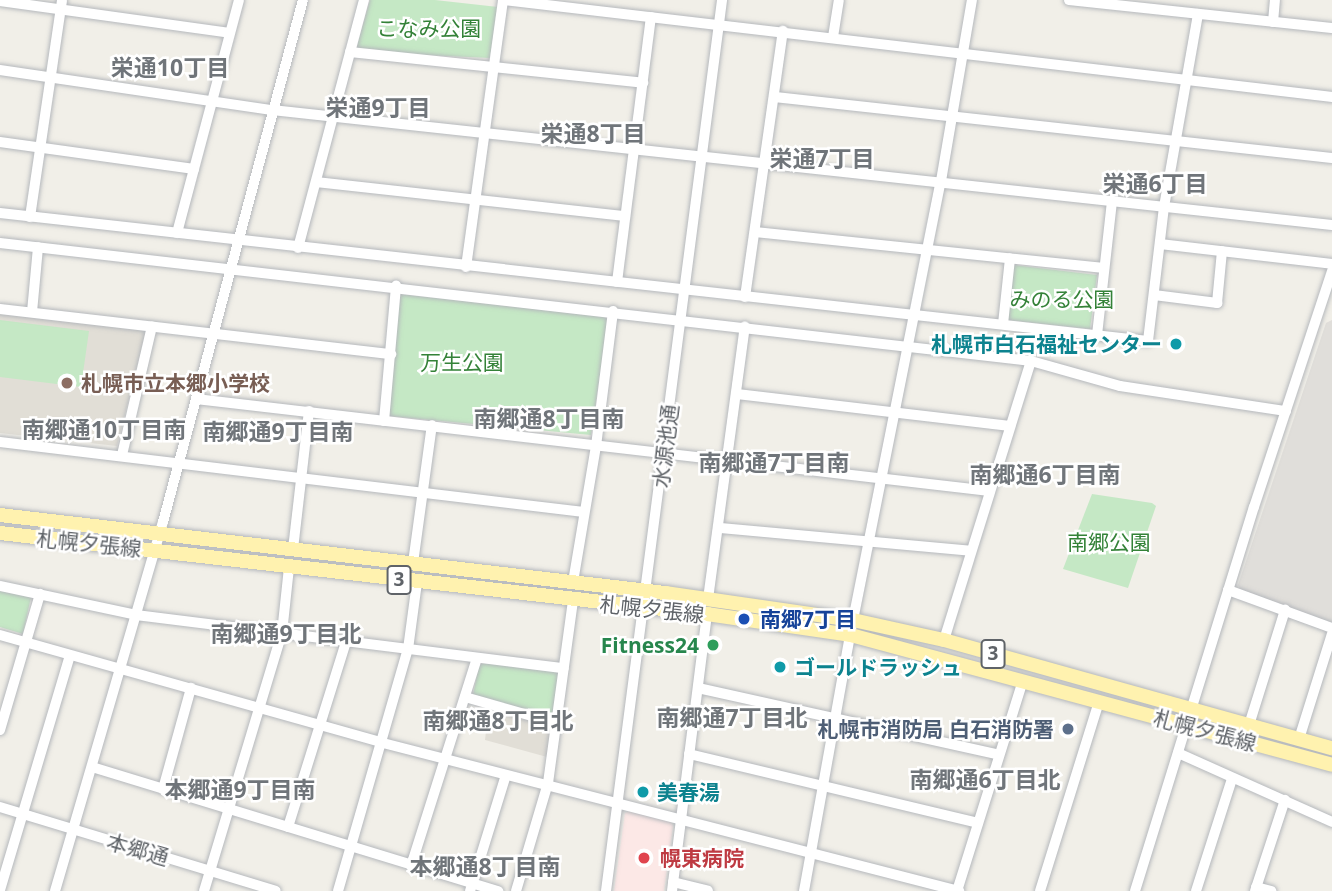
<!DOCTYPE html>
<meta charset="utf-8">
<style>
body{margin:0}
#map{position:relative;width:1332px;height:891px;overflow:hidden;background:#f1efe8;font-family:"Open Sans","Noto Sans JP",sans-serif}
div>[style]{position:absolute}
.industrial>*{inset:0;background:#e0deda}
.education>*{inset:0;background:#e1ded6}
.medical>*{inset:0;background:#fce8e6}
.green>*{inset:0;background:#c5e8c5}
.roads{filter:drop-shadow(0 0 2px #b5b8bc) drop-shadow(0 0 2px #b5b8bc)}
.minor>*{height:10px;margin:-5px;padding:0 5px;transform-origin:5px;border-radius:5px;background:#fff}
.major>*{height:14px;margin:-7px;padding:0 7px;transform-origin:7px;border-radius:7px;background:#fff2af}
.dots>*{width:19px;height:19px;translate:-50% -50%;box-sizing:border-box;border:4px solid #fff;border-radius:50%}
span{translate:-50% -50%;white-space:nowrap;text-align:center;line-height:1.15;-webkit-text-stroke:5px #fff;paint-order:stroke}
.shield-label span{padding:2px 5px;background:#fff;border:2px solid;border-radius:5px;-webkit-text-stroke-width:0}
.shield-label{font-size:19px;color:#5f6368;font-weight:700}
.park-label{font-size:21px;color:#348238}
.culture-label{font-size:21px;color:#0d838f;font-weight:700}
.right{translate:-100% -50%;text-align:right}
.left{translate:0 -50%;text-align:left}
.education-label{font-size:21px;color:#785e54;font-weight:700}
.street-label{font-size:21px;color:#5f6368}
.transit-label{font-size:21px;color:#164399;font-weight:700}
.leisure-label{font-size:21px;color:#27864d;font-weight:700}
.service-label{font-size:21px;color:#4e5e75;font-weight:700}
.health-label{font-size:21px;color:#be3a42;font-weight:700}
.neighbourhood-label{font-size:23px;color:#70757a;font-weight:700}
</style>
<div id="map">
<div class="industrial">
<i style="clip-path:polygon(1332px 320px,1332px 625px,1240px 589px,1238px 585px,1326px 323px)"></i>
</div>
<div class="education">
<i style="clip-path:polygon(0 314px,146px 331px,117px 446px,0 433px)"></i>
<i style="clip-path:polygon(482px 704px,551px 724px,547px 757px,485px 740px,486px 731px,475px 728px)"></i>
</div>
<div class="medical">
<i style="clip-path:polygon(629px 811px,671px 822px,673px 826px,664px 891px,614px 891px,625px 813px)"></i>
</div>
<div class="green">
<i style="clip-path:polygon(370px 0,435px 0,498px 7px,490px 58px,360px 52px,356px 49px)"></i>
<i style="clip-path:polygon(1013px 265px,1097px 275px,1090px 329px,1008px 320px)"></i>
<i style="clip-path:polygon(400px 294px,605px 317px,608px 321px,591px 435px,389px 416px)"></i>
<i style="clip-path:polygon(0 320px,89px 331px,81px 387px,0 377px)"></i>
<i style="clip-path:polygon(1092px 494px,1152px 503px,1156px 506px,1128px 588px,1063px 569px)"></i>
<i style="clip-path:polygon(0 591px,31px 597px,23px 634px,0 627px)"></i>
<i style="clip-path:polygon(483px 663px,557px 672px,561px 677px,555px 718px,473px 695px,479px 665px)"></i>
</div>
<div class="roads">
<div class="minor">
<i style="left:504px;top:0;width:834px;rotate:6.68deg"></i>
<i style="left:1069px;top:0;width:264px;rotate:6.1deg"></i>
<i style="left:0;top:1px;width:232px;rotate:7.9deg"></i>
<i style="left:1273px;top:22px;width:22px;rotate:-85deg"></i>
<i style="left:833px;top:37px;width:37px;rotate:-81deg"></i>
<i style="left:350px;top:52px;width:295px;rotate:6deg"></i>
<i style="left:0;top:70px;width:275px;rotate:8.4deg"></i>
<i style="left:272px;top:110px;width:1066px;rotate:6.19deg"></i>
<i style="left:775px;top:97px;width:560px;rotate:6.25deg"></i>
<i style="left:0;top:142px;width:196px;rotate:7.9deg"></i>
<i style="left:316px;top:182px;width:311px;rotate:6.3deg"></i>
<i style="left:0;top:213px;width:1155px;rotate:6.36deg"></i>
<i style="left:1148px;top:341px;width:135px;rotate:-83.2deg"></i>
<i style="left:1164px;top:207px;width:196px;rotate:-80deg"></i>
<i style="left:30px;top:217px;width:219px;rotate:-81.6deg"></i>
<i style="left:755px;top:232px;width:351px;rotate:5.9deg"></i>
<i style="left:177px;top:233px;width:241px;rotate:-75.1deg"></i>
<i style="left:0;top:243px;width:1038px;rotate:6.53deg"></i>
<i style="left:1031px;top:361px;width:92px;rotate:15.7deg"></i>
<i style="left:1120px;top:386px;width:168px;rotate:8.6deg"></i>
<i style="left:1160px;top:244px;width:173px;rotate:6.6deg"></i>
<i style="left:298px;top:248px;width:257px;rotate:-75.1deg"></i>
<i style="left:466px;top:267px;width:270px;rotate:-82.1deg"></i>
<i style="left:617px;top:282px;width:267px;rotate:-82.7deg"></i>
<i style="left:1154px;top:295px;width:64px;rotate:7.2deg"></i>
<i style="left:1217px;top:303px;width:52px;rotate:-84.5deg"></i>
<i style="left:745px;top:297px;width:269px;rotate:-81.9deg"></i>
<i style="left:0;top:309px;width:394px;rotate:6.6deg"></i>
<i style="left:32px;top:312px;width:65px;rotate:-84.7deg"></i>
<i style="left:1003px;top:324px;width:66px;rotate:-83.9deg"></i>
<i style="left:1097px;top:335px;width:135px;rotate:-83.6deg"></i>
<i style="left:737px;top:394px;width:275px;rotate:6.7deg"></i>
<i style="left:196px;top:399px;width:799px;rotate:6.61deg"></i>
<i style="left:384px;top:421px;width:136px;rotate:-84.9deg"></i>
<i style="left:0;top:442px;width:588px;rotate:6.84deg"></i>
<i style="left:122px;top:455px;width:132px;rotate:-76.9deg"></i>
<i style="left:720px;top:528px;width:252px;rotate:5.2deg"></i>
<i style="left:293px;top:549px;width:139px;rotate:-83.4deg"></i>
<i style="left:413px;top:563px;width:139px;rotate:-82.2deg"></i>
<i style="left:573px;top:582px;width:138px;rotate:-80.4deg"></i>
<i style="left:596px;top:446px;width:136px;rotate:-82.8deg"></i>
<i style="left:0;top:586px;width:139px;rotate:12deg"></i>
<i style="left:136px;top:615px;width:431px;rotate:7.1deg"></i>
<i style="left:1228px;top:590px;width:111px;rotate:20.1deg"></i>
<i style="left:708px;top:599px;width:275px;rotate:-82.3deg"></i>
<i style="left:0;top:635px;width:398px;rotate:15.7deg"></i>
<i style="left:383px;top:743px;width:595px;rotate:14.41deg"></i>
<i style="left:944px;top:640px;width:292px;rotate:-72.7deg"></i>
<i style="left:698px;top:688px;width:308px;rotate:12.5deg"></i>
<i style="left:465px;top:697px;width:95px;rotate:15.9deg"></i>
<i style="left:1249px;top:725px;width:121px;rotate:-72.6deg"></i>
<i style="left:0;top:730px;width:142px;rotate:-73.6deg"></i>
<i style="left:1299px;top:739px;width:110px;rotate:-72.6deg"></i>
<i style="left:1178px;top:753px;width:169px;rotate:24.1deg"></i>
<i style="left:689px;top:754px;width:297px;rotate:13.4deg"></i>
<i style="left:92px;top:767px;width:425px;rotate:17deg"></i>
<i style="left:163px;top:789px;width:105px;rotate:-74.5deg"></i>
<i style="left:0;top:807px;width:288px;rotate:16.9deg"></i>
<i style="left:288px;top:827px;width:194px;rotate:-72.6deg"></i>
<i style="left:411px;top:866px;width:218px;rotate:-72.4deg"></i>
<i style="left:673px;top:882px;width:36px;rotate:14deg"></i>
<i style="left:1256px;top:887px;width:16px;rotate:15deg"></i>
<i style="left:0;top:890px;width:245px;rotate:-73.4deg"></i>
<i style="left:55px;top:891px;width:384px;rotate:-73.7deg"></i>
<i style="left:163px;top:522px;width:540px;rotate:-74.99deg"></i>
<i style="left:204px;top:891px;width:270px;rotate:-73.2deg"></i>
<i style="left:282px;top:633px;width:66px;rotate:-83.9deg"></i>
<i style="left:338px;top:891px;width:252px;rotate:-73.9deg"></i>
<i style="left:408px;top:649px;width:68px;rotate:-82.3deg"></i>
<i style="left:470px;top:891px;width:121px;rotate:-72.8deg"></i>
<i style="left:516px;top:891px;width:113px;rotate:-73.5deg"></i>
<i style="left:548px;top:783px;width:185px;rotate:-82.2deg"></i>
<i style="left:606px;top:891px;width:899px;rotate:-82.58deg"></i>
<i style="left:672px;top:891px;width:279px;rotate:-82.8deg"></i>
<i style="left:804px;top:891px;width:275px;rotate:-79.8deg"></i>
<i style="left:853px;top:620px;width:448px;rotate:-78.7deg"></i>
<i style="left:941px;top:181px;width:184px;rotate:-80.3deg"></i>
<i style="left:957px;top:891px;width:220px;rotate:-72.6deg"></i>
<i style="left:1040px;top:891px;width:199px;rotate:-72.7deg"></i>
<i style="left:1135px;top:891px;width:402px;rotate:-72.8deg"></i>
<i style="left:1254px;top:507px;width:249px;rotate:-71.7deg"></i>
<i style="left:1196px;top:891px;width:118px;rotate:-72.2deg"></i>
<i style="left:1255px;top:891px;width:96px;rotate:-71.8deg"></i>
</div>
<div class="major">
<i style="left:0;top:515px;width:670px;rotate:6.69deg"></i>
<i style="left:665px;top:593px;width:190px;rotate:8.2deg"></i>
<i style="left:853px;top:620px;width:93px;rotate:12.4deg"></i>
<i style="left:944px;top:640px;width:403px;rotate:15.6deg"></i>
<i style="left:0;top:533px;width:712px;rotate:6.54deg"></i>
<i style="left:707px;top:614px;width:146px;rotate:8.3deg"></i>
<i style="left:851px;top:635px;width:498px;rotate:15.1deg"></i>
</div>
</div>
<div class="dots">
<i style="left:1176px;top:344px;background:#0f9aa8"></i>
<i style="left:67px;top:383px;background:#8d6e63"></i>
<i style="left:744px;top:619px;background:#1a4fb4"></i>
<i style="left:713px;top:645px;background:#2e9e5b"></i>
<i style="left:780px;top:667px;background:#0f9aa8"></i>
<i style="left:1068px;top:729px;background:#5c6f8a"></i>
<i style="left:643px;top:792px;background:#0f9aa8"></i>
<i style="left:644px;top:858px;background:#e0444e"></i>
</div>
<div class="shield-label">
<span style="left:399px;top:580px">3</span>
<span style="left:993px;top:654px">3</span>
</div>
<div class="park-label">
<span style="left:429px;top:28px">こなみ公園</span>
<span style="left:1062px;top:299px">みのる公園</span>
<span style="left:462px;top:362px">万生公園</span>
<span style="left:1109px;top:542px">南郷公園</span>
</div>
<div class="culture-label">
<span class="right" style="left:1162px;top:344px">札幌市白石福祉センター</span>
<span class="left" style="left:794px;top:667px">ゴールドラッシュ</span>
<span class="left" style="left:657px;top:792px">美春湯</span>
</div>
<div class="education-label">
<span class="left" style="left:81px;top:383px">札幌市立本郷小学校</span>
</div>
<div class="street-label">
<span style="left:665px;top:446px;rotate:-83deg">水源池通</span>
<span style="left:89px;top:543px;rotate:6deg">札幌夕張線</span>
<span style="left:652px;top:609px;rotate:6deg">札幌夕張線</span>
<span style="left:1205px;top:730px;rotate:15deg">札幌夕張線</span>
<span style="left:138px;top:849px;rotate:16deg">本郷通</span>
</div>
<div class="transit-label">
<span class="left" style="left:760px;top:619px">南郷7丁目</span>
</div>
<div class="leisure-label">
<span class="right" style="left:699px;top:645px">Fitness24</span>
</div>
<div class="service-label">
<span class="right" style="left:1054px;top:729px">札幌市消防局 白石消防署</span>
</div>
<div class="health-label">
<span class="left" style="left:660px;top:858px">幌東病院</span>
</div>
<div class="neighbourhood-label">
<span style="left:170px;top:67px">栄通10丁目</span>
<span style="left:378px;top:107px">栄通9丁目</span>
<span style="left:593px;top:133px">栄通8丁目</span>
<span style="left:822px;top:158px">栄通7丁目</span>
<span style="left:1155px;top:183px">栄通6丁目</span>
<span style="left:549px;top:418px">南郷通8丁目南</span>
<span style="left:104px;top:429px">南郷通10丁目南</span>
<span style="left:278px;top:431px">南郷通9丁目南</span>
<span style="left:774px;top:462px">南郷通7丁目南</span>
<span style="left:1045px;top:474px">南郷通6丁目南</span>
<span style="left:286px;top:633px">南郷通9丁目北</span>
<span style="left:732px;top:717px">南郷通7丁目北</span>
<span style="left:498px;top:720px">南郷通8丁目北</span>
<span style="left:985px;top:779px">南郷通6丁目北</span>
<span style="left:240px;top:789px">本郷通9丁目南</span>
<span style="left:485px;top:866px">本郷通8丁目南</span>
</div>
</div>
